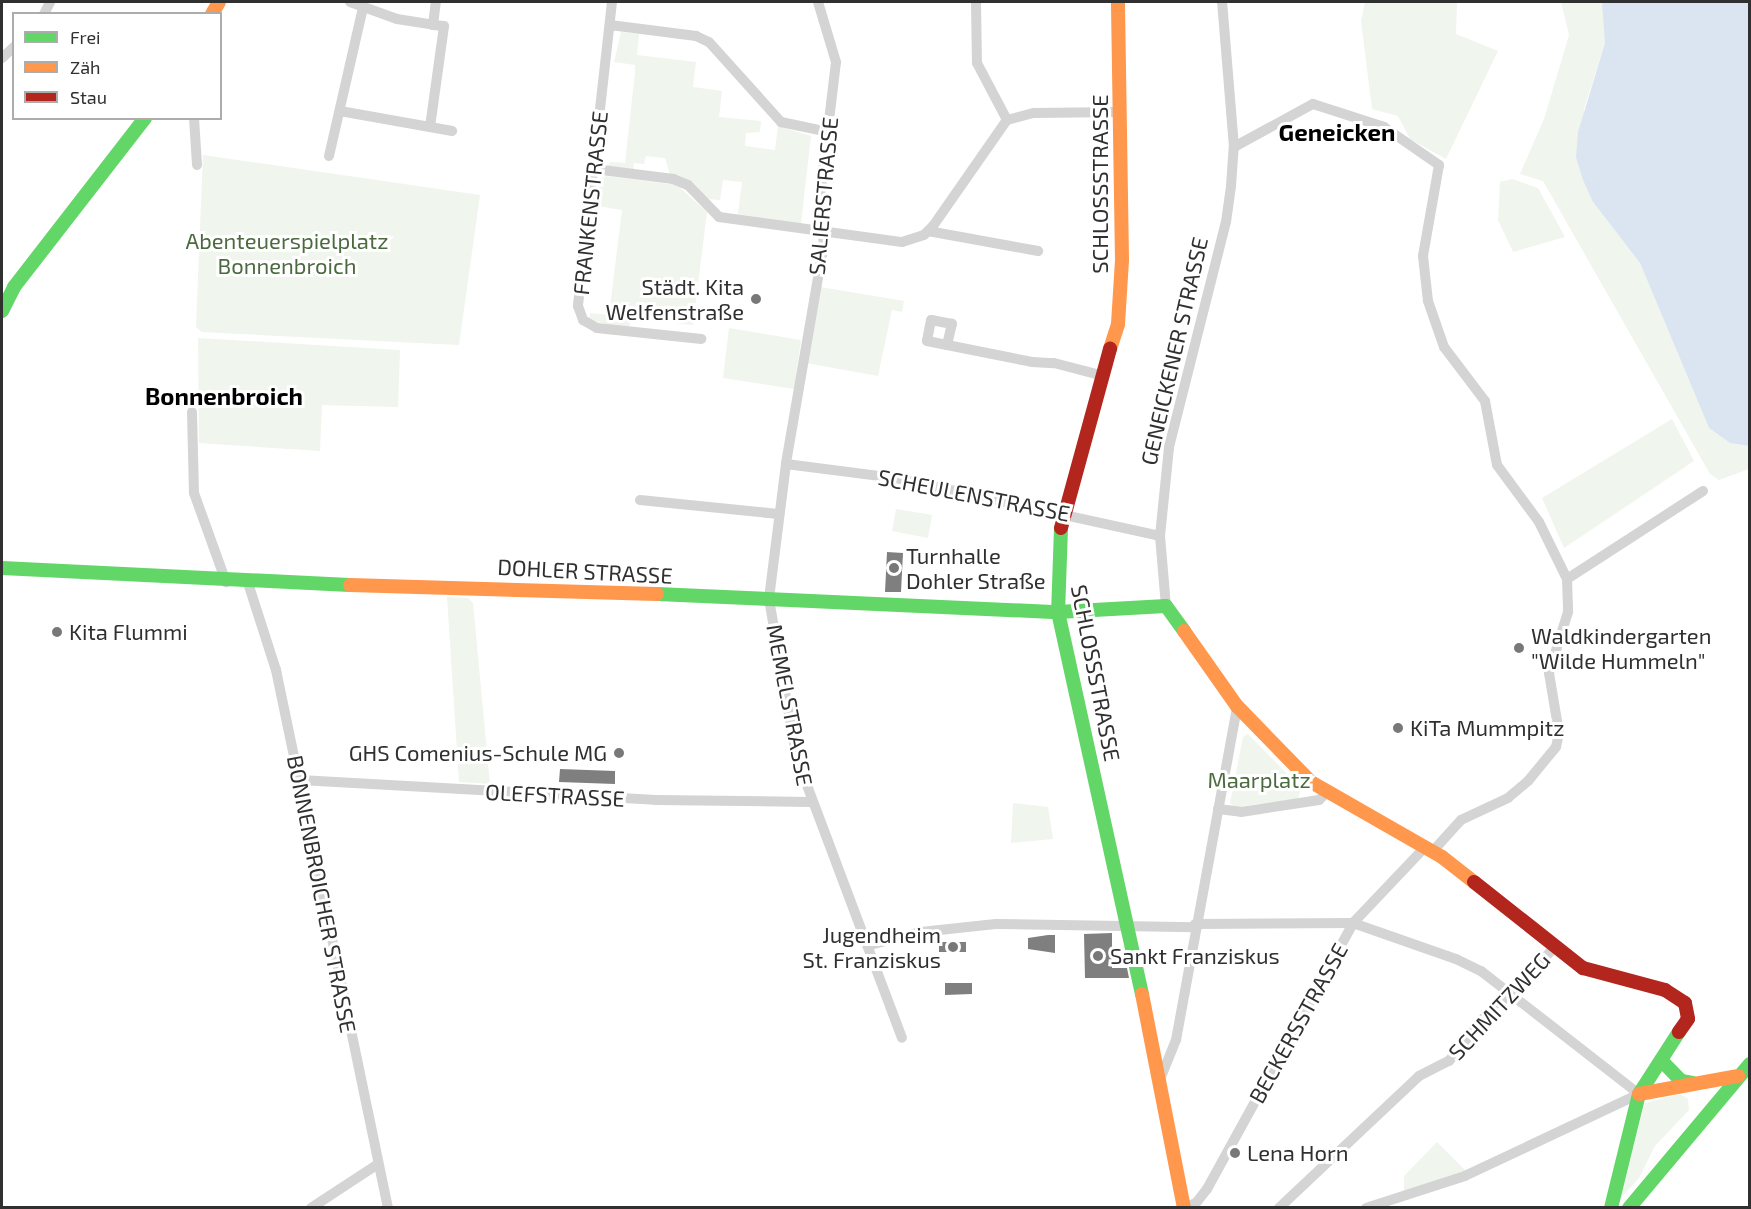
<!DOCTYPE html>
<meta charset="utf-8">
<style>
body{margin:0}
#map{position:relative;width:1751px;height:1209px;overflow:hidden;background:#fff;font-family:"Exo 2",sans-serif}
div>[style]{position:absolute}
.green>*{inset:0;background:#f0f5ed}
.water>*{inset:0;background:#dbe5f1}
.building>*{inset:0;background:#7f7f7f}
.street>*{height:10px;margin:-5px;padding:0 5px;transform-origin:5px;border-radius:5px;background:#d4d4d4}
.fast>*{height:14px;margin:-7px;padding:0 7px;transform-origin:7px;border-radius:7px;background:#63d668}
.slow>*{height:14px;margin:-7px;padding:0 7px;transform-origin:7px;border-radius:7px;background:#ff974d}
.jam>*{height:14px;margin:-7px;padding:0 7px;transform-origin:7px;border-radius:7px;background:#b3261e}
.dots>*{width:16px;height:16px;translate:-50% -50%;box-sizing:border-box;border:3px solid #fff;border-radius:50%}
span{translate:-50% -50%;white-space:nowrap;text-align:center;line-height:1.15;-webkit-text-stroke:6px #fff;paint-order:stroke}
.street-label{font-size:22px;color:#303030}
.park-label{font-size:22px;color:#4c6a3f}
.poi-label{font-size:22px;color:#303030}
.right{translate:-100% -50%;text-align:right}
.left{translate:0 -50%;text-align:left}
.neighbourhood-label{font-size:24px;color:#000;font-weight:700}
.frame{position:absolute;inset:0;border:3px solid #303030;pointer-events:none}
.legend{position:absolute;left:12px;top:12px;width:210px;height:108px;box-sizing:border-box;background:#fff;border:2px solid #acacac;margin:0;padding:8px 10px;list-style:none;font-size:18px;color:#303030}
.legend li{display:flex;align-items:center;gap:12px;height:30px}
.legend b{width:30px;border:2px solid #acacac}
</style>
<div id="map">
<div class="green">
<i style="clip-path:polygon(1365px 2px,1457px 2px,1456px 34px,1498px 51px,1446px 159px,1410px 139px,1398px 116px,1372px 109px,1361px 21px)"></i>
<i style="clip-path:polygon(1561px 2px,1602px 2px,1605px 13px,1605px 43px,1584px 109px,1593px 202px,1640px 263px,1709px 428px,1730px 443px,1749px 446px,1749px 469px,1719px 480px,1710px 474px,1543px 181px,1520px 174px,1544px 119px,1569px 35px)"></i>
<i style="clip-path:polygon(621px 32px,639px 34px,637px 55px,696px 62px,693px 87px,722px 91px,719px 117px,761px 121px,760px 132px,746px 133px,745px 146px,775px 150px,778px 126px,811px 136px,801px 224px,738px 214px,742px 182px,723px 180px,720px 200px,708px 199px,694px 185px,670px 175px,665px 158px,646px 156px,644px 164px,634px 163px,633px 170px,607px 167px,610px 162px,625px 163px,635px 72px,635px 65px,614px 62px)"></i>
<i style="clip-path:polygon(203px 155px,480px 195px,459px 345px,202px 332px,196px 327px)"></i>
<i style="clip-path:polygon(606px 176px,677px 185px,707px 212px,693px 325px,631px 318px,629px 329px,589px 320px,590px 313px,609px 315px,622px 210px,597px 206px,600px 179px)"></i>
<i style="clip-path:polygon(1512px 179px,1538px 188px,1565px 237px,1513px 252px,1498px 220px,1500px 182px)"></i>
<i style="clip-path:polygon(820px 287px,904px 301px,902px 312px,892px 310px,878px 376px,806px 363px)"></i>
<i style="clip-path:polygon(729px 328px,801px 340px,794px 389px,723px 378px)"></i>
<i style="clip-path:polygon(198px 338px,400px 350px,398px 407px,322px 405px,320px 451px,199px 443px)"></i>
<i style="clip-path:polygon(1672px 419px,1694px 461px,1564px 548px,1542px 498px)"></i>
<i style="clip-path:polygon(896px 509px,932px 515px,928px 538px,892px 531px)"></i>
<i style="clip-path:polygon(447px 597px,468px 598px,473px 603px,490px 784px,459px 782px)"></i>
<i style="clip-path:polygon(1248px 734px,1301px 788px,1298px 799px,1234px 807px,1230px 803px,1243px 737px)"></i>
<i style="clip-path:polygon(1013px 803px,1048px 807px,1053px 839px,1011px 843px)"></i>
<i style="clip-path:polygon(1680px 1094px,1688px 1099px,1689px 1110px,1655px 1146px,1639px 1178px,1620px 1199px,1645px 1103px)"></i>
<i style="clip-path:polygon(1437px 1142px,1466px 1171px,1404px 1191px,1404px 1176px)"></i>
</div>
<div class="water">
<i style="clip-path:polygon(1602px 2px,1749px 2px,1749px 446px,1730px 443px,1709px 428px,1640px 263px,1593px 202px,1583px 180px,1576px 157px,1578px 132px,1605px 43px)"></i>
</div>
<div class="building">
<i style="clip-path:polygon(887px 552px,903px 553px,901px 592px,885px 592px)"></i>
<i style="clip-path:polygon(560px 769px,615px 771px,615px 784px,559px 782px)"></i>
<i style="clip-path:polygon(1112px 933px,1112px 968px,1127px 968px,1129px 978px,1085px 978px,1084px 934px)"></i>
<i style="clip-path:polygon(1048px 935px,1055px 935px,1055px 953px,1028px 949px,1028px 938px)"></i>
<i style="clip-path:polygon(939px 942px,966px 942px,966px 952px,939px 952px)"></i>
<i style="clip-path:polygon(945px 983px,972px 983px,972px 994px,945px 995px)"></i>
</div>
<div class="street">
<i style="left:350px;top:2px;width:50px;rotate:19.9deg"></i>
<i style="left:397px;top:19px;width:36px;rotate:9deg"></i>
<i style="left:433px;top:25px;width:23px;rotate:-83deg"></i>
<i style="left:612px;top:2px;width:306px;rotate:96.4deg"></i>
<i style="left:578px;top:306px;width:15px;rotate:70deg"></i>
<i style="left:583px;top:320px;width:16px;rotate:30deg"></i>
<i style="left:597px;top:328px;width:105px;rotate:6deg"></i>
<i style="left:818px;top:2px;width:63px;rotate:73.3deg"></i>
<i style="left:836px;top:62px;width:151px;rotate:96.8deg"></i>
<i style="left:818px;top:212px;width:32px;rotate:79deg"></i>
<i style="left:824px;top:243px;width:224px;rotate:99.8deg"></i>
<i style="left:786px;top:464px;width:136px;rotate:97.2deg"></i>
<i style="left:769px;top:599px;width:159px;rotate:80.2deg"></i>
<i style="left:796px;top:756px;width:301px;rotate:69.4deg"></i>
<i style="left:976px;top:2px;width:61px;rotate:89.1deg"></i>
<i style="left:977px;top:63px;width:64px;rotate:62.2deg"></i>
<i style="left:44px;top:14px;width:13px;rotate:-63deg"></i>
<i style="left:610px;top:25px;width:87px;rotate:7.3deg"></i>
<i style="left:696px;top:36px;width:14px;rotate:25deg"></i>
<i style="left:709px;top:42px;width:108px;rotate:48deg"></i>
<i style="left:781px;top:122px;width:48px;rotate:12deg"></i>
<i style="left:2px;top:58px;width:16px;rotate:-43deg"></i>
<i style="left:340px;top:111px;width:114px;rotate:10.1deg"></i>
<i style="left:194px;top:118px;width:47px;rotate:86.3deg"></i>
<i style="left:430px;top:127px;width:102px;rotate:-82.1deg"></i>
<i style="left:444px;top:26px;width:11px;rotate:-175deg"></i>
<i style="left:1234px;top:147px;width:90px;rotate:-28.6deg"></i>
<i style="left:1313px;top:104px;width:75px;rotate:17.9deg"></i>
<i style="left:1384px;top:127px;width:67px;rotate:34.6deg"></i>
<i style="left:1439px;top:165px;width:92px;rotate:100deg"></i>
<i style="left:1423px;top:256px;width:45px;rotate:83.7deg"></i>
<i style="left:1428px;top:301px;width:49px;rotate:70.8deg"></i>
<i style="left:1444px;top:347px;width:68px;rotate:52.8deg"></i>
<i style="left:1485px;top:401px;width:65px;rotate:79.4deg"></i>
<i style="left:1497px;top:465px;width:71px;rotate:53.6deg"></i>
<i style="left:1539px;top:522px;width:64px;rotate:63.8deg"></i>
<i style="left:1567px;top:579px;width:33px;rotate:88deg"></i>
<i style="left:1568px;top:612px;width:64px;rotate:107.3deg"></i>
<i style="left:1549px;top:673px;width:61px;rotate:80.5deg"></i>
<i style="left:1559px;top:733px;width:14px;rotate:102deg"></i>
<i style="left:1556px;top:747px;width:44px;rotate:129.5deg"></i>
<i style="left:1528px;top:781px;width:26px;rotate:140deg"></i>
<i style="left:1508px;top:798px;width:52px;rotate:154.9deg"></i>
<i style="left:1461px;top:820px;width:42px;rotate:132.1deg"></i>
<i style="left:329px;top:156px;width:153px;rotate:-77.1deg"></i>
<i style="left:594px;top:169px;width:80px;rotate:7.2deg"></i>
<i style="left:673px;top:179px;width:16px;rotate:22deg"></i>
<i style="left:688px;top:185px;width:45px;rotate:45.9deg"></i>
<i style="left:719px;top:217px;width:185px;rotate:7.8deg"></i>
<i style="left:902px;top:242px;width:23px;rotate:-18deg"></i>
<i style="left:924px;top:235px;width:13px;rotate:-45deg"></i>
<i style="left:933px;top:226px;width:129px;rotate:-55.1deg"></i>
<i style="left:1007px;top:120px;width:28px;rotate:-15deg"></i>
<i style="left:1034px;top:113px;width:86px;rotate:-0.7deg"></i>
<i style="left:928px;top:231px;width:112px;rotate:10.3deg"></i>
<i style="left:947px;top:345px;width:22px;rotate:-77deg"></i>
<i style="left:952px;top:324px;width:21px;rotate:-169deg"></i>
<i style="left:931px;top:320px;width:21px;rotate:101deg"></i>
<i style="left:927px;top:341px;width:107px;rotate:11.3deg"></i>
<i style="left:1032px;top:362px;width:22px;rotate:3deg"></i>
<i style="left:1054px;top:363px;width:52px;rotate:14.6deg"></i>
<i style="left:192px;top:412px;width:81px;rotate:88.6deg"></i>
<i style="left:194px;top:493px;width:95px;rotate:70.2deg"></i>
<i style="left:786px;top:464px;width:111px;rotate:7.3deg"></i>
<i style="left:896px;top:478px;width:270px;rotate:12.4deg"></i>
<i style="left:640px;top:500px;width:140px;rotate:5.8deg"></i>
<i style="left:1567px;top:579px;width:162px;rotate:-32.9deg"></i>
<i style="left:248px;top:583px;width:91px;rotate:72.2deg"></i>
<i style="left:276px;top:670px;width:550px;rotate:78.24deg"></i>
<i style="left:1166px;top:606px;width:70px;rotate:-94.9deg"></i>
<i style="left:1160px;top:536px;width:89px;rotate:-84.2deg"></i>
<i style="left:1169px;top:447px;width:232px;rotate:-75.8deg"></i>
<i style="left:1226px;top:222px;width:36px;rotate:-82deg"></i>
<i style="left:1231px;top:186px;width:39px;rotate:-86deg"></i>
<i style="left:1234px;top:147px;width:145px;rotate:-94.7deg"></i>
<i style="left:300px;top:780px;width:356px;rotate:3.2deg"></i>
<i style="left:655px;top:800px;width:155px;rotate:0.7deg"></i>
<i style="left:1218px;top:809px;width:23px;rotate:7deg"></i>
<i style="left:1241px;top:812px;width:79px;rotate:-8.7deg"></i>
<i style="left:1319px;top:800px;width:11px;rotate:-45deg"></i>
<i style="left:1195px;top:924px;width:158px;rotate:-0.4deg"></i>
<i style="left:1353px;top:923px;width:109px;rotate:19.3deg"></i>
<i style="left:1456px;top:959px;width:28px;rotate:26deg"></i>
<i style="left:1481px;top:971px;width:200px;rotate:37.9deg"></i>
<i style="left:1639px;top:1094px;width:192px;rotate:154.8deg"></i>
<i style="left:1465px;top:1176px;width:104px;rotate:162.1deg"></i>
<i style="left:870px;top:945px;width:53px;rotate:-14.3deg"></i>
<i style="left:921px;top:932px;width:75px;rotate:-6.1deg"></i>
<i style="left:996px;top:924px;width:199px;rotate:0.9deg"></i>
<i style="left:1161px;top:1077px;width:40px;rotate:-68deg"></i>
<i style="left:1176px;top:1040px;width:340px;rotate:-79.6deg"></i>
<i style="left:311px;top:1208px;width:80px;rotate:-33.3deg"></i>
<i style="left:1184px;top:1208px;width:13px;rotate:-23deg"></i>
<i style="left:1196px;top:1203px;width:18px;rotate:-52deg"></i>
<i style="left:1207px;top:1189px;width:303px;rotate:-61.2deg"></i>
<i style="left:1353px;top:923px;width:105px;rotate:-46.5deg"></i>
<i style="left:1279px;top:1208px;width:192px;rotate:-43.3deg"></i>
<i style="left:1419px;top:1076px;width:34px;rotate:-27deg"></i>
<i style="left:1449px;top:1061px;width:73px;rotate:-51.1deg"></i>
<i style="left:1495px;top:1004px;width:19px;rotate:-25deg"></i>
<i style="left:1512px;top:996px;width:67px;rotate:-49.2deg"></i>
</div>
<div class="fast">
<i style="left:2px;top:311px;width:27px;rotate:-63deg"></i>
<i style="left:14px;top:287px;width:214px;rotate:-52.2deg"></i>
<i style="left:1061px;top:528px;width:84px;rotate:92deg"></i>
<i style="left:1058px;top:612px;width:391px;rotate:77.6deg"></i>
<i style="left:2px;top:568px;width:348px;rotate:2.8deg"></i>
<i style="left:657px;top:594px;width:401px;rotate:2.6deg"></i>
<i style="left:1058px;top:612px;width:108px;rotate:-3.2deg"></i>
<i style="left:1166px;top:606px;width:31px;rotate:54deg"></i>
<i style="left:1661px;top:1060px;width:29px;rotate:46deg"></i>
<i style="left:1681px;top:1081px;width:12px;rotate:9deg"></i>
<i style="left:1611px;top:1208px;width:117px;rotate:-76.2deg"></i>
<i style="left:1639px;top:1094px;width:74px;rotate:-57.2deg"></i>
<i style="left:1629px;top:1208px;width:188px;rotate:-50deg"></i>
</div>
<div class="slow">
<i style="left:212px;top:14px;width:14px;rotate:-60deg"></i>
<i style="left:1110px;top:349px;width:26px;rotate:-72deg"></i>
<i style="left:1118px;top:324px;width:64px;rotate:-86.4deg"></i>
<i style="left:1122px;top:260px;width:258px;rotate:-90.9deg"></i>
<i style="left:350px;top:585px;width:307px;rotate:1.7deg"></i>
<i style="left:1184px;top:631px;width:92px;rotate:54.8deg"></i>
<i style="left:1237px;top:706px;width:106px;rotate:45.8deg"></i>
<i style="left:1311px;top:782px;width:151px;rotate:29.8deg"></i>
<i style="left:1442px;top:857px;width:41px;rotate:38deg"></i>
<i style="left:1142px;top:994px;width:218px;rotate:78.9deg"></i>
<i style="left:1639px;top:1094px;width:101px;rotate:-10.3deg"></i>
</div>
<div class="jam">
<i style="left:1061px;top:528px;width:186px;rotate:-74.7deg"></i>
<i style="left:1474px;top:882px;width:139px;rotate:38.3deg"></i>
<i style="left:1583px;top:968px;width:85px;rotate:15deg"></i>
<i style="left:1665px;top:990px;width:24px;rotate:33deg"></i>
<i style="left:1685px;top:1003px;width:16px;rotate:79deg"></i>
<i style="left:1688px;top:1019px;width:16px;rotate:125deg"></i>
</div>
<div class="dots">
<i style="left:756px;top:299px;background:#787878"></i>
<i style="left:894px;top:568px;background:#787878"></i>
<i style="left:57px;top:632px;background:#787878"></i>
<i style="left:1519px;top:648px;background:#787878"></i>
<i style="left:1398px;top:728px;background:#787878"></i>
<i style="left:619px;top:753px;background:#787878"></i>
<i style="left:953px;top:947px;background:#787878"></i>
<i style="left:1098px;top:956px;background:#787878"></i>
<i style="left:1235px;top:1153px;background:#787878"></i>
</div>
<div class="street-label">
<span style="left:1100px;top:184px;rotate:-90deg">SCHLOSSSTRASSE</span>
<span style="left:823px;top:196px;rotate:-85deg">SALIERSTRASSE</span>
<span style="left:590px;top:203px;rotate:-84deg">FRANKENSTRASSE</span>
<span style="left:1174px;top:351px;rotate:-77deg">GENEICKENER STRASSE</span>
<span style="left:974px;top:495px;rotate:11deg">SCHEULENSTRASSE</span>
<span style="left:585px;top:571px;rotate:3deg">DOHLER STRASSE</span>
<span style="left:1096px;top:673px;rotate:79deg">SCHLOSSSTRASSE</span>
<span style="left:790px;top:705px;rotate:79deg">MEMELSTRASSE</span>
<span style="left:555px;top:795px;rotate:3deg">OLEFSTRASSE</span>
<span style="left:322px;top:894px;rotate:79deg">BONNENBROICHER STRASSE</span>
<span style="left:1499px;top:1006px;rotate:-47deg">SCHMITZWEG</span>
<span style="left:1298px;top:1023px;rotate:-61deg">BECKERSSTRASSE</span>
</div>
<div class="park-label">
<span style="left:287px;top:253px">Abenteuerspielplatz<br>Bonnenbroich</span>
<span style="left:1259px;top:780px">Maarplatz</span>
</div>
<div class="poi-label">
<span class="right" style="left:744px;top:299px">Städt. Kita<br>Welfenstraße</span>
<span class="left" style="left:906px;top:568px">Turnhalle<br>Dohler Straße</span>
<span class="left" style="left:69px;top:632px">Kita Flummi</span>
<span class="left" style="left:1531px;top:648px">Waldkindergarten<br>"Wilde Hummeln"</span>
<span class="left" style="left:1410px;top:728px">KiTa Mummpitz</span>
<span class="right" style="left:607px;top:753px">GHS Comenius-Schule MG</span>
<span class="right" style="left:941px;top:947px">Jugendheim<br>St. Franziskus</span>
<span class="left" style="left:1110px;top:956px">Sankt Franziskus</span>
<span class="left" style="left:1247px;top:1153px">Lena Horn</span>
</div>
<div class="neighbourhood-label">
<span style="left:1337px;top:132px">Geneicken</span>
<span style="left:224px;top:396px">Bonnenbroich</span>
</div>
<div class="frame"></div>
<ul class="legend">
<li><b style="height:8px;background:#63d668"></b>Frei</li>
<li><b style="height:8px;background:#ff974d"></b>Zäh</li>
<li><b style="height:8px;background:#b3261e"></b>Stau</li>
</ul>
</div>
